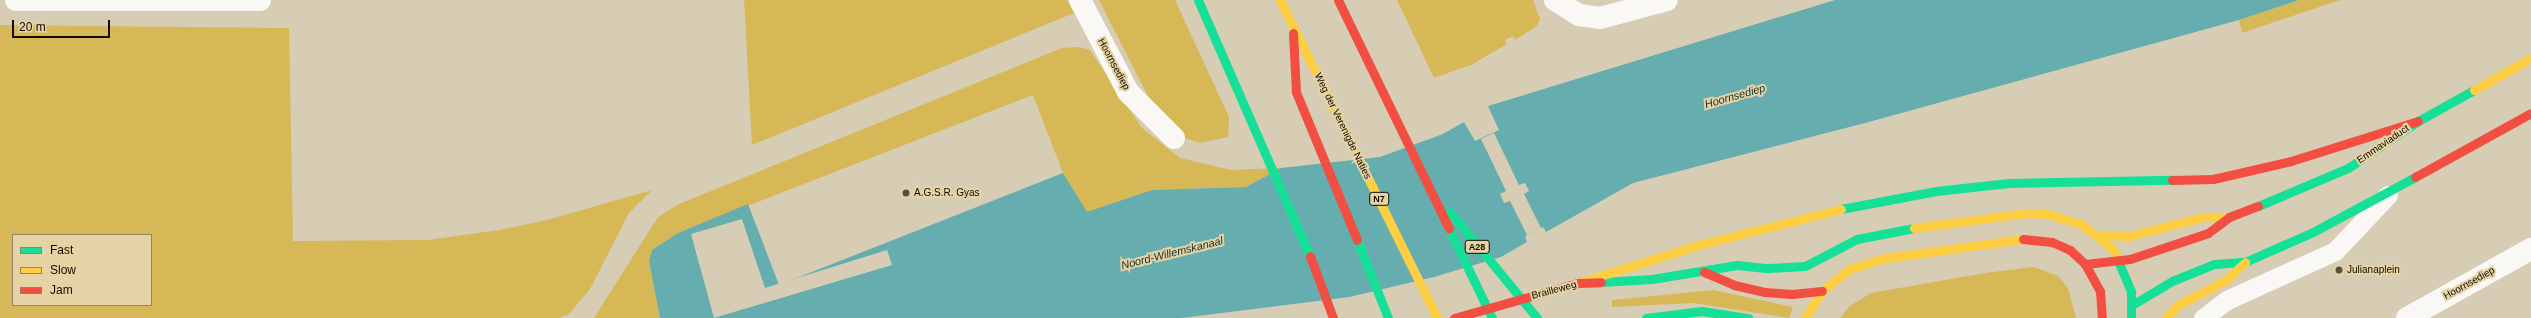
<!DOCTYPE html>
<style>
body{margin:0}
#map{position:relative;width:2531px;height:318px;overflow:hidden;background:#d6cdb4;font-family:Arial,sans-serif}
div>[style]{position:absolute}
.green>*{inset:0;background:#d6b857}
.water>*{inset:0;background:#65adaf}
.pier>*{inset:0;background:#d6cdb4}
.lane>*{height:19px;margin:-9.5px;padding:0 9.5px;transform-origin:9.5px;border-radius:9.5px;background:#f9f8f4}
.street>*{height:22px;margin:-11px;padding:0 11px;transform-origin:11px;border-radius:11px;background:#f9f8f4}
.fast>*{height:9px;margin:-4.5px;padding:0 4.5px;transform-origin:4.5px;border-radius:4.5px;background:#16e098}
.slow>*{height:9px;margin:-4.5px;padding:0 4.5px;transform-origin:4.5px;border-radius:4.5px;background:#ffcf43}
.jam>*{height:9px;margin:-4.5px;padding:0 4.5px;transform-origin:4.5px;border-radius:4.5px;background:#f24e42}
.dots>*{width:11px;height:11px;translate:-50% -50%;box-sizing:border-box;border:2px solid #e5d3a5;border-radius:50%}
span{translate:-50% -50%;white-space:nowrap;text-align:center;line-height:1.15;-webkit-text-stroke:4px #e5d3a5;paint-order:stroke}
.shield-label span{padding:1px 3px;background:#e5d3a5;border:1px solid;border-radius:3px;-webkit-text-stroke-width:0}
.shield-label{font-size:9px;color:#130c00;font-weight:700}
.street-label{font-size:10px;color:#130c00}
.poi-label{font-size:10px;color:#130c00}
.left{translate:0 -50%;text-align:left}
.water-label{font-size:11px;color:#103035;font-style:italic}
.legend{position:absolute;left:12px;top:234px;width:140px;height:72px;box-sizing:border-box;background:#e5d3a5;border:1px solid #918363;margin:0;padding:5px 7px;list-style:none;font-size:12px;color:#130c00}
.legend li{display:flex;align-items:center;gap:8px;height:20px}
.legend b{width:20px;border:1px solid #918363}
.scale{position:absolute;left:12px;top:20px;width:98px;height:18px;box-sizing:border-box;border:2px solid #130c00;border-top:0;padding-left:5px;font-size:12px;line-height:14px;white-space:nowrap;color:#130c00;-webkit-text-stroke:3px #e5d3a5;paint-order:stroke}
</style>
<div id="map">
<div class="green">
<i style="clip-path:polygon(744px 0,1067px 0,1074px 13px,752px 145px)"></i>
<i style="clip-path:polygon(1099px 0,1175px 0,1229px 117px,1228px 137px,1200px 143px,1182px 137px,1158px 116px)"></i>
<i style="clip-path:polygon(1397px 0,1533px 0,1540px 19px,1537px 26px,1515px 40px,1513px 36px,1505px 40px,1507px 44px,1473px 64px,1434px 78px)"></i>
<i style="clip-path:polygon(2299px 0,2340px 0,2242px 33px,2239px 20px)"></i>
<i style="clip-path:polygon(evenodd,0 25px,289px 28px,293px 241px,428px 240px,499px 230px,547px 220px,652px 190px,629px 213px,590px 289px,569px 314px,560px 318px,0 318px,0 25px,13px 235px,151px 235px,151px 305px,13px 305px,13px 235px)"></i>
<i style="clip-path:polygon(1078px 47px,1090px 50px,1142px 128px,1180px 158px,1231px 170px,1281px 168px,1246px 187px,1152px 190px,1086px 213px,1063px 173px,1033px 95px,678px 233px,649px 261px,660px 318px,594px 318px,658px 217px,679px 204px,1062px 48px)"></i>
<i style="clip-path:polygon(2034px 267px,2058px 276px,2068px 288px,2076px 318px,1840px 318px,1850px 306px,1871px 293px,1985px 273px)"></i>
<i style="clip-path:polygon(1713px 290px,1793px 307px,1789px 318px,1693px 303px,1612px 307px,1612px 300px)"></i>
</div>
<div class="water">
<i style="clip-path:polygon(1835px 0,2299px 0,2239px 20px,1865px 123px,1633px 183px,1546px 232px,1543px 227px,1525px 236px,1527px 242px,1501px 257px,1434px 277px,1349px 297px,1182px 318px,660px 318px,649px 261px,652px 250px,678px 233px,748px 204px,779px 285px,1063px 173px,1087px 212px,1152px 190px,1246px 187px,1281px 168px,1380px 157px,1443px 134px,1464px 122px,1475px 141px,1499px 130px,1488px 106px)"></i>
</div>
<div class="pier">
<i style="clip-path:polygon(1494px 133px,1519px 185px,1525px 183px,1529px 191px,1524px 194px,1541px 228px,1527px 235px,1510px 201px,1504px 203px,1500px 194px,1506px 191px,1481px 139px)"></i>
<i style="clip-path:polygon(742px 219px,765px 288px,887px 250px,892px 265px,714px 318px,691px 234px)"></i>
</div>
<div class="lane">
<i style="left:2203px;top:318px;width:30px;rotate:-37deg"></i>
<i style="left:2227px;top:300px;width:119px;rotate:-24.4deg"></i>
<i style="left:2335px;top:251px;width:77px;rotate:-46.6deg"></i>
</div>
<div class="street">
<i style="left:16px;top:0;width:244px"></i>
<i style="left:1080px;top:0;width:104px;rotate:62.4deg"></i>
<i style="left:1128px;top:92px;width:65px;rotate:45deg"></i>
<i style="left:1555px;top:0;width:28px;rotate:32deg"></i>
<i style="left:1579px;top:15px;width:21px;rotate:8deg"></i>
<i style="left:1600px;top:18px;width:69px;rotate:-15deg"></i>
<i style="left:2407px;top:318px;width:142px;rotate:-29.1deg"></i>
</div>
<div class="fast">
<i style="left:1198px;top:0;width:279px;rotate:66.4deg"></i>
<i style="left:2258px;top:206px;width:98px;rotate:-22.9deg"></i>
<i style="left:2348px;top:168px;width:84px;rotate:-33.9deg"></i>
<i style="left:2418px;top:121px;width:64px;rotate:-29deg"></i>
<i style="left:1841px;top:209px;width:97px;rotate:-10.7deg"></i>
<i style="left:1936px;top:191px;width:73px;rotate:-6.3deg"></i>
<i style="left:2009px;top:183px;width:163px;rotate:-1.1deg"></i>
<i style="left:1450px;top:212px;width:137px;rotate:50.6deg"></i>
<i style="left:1449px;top:229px;width:99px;rotate:64.2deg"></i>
<i style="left:1357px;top:240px;width:84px;rotate:68.3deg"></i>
<i style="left:2116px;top:256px;width:39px;rotate:67deg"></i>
<i style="left:2131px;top:292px;width:26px;rotate:90deg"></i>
<i style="left:1601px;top:282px;width:51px;rotate:-3.4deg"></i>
<i style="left:1652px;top:279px;width:86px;rotate:-9.4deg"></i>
<i style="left:1737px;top:265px;width:31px;rotate:6deg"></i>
<i style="left:1768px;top:268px;width:37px;rotate:-3deg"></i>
<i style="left:1805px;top:266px;width:59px;rotate:-27.4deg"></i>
<i style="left:1857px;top:239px;width:58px;rotate:-10.9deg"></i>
<i style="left:2132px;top:305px;width:47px;rotate:-31deg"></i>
<i style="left:2172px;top:281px;width:45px;rotate:-22deg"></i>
<i style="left:2214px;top:264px;width:31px;rotate:-4deg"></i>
<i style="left:2245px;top:262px;width:74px;rotate:-23.8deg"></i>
<i style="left:2313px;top:232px;width:116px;rotate:-28.3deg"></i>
<i style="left:1646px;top:318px;width:56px;rotate:-7.1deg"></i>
<i style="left:1702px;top:311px;width:47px;rotate:8.7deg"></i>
</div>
<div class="slow">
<i style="left:1280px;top:0;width:355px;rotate:63.7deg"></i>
<i style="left:2474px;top:90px;width:65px;rotate:-29.3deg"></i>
<i style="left:1914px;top:228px;width:114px;rotate:-7.6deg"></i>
<i style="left:2027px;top:213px;width:21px;rotate:3deg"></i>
<i style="left:2048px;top:214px;width:34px;rotate:17deg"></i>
<i style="left:2081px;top:224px;width:39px;rotate:38deg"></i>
<i style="left:2112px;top:248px;width:9px;rotate:63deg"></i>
<i style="left:2098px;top:235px;width:31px;rotate:2deg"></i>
<i style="left:2129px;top:236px;width:76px;rotate:-14.4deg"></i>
<i style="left:2203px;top:217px;width:26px"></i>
<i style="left:1578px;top:283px;width:130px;rotate:-17.5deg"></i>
<i style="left:1702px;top:244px;width:143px;rotate:-14.1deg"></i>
<i style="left:1805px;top:318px;width:32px;rotate:-58deg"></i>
<i style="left:1822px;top:291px;width:35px;rotate:-39deg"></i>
<i style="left:1849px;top:269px;width:39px;rotate:-17deg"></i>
<i style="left:1886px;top:258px;width:138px;rotate:-7.9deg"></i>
<i style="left:2166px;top:318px;width:18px;rotate:-47deg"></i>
<i style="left:2178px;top:305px;width:54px;rotate:-27.5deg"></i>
<i style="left:2226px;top:280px;width:26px;rotate:-43deg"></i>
</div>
<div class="jam">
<i style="left:1338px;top:0;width:254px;rotate:64.1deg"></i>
<i style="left:1293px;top:33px;width:59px;rotate:87.1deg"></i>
<i style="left:1296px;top:92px;width:160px;rotate:67.6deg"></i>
<i style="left:2415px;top:177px;width:132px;rotate:-28.9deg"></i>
<i style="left:2172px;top:180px;width:41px;rotate:-1.4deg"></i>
<i style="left:2213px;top:179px;width:80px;rotate:-13deg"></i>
<i style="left:2291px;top:161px;width:133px;rotate:-17.5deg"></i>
<i style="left:2023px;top:239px;width:29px;rotate:6deg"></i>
<i style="left:2052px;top:242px;width:20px;rotate:24deg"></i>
<i style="left:2070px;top:250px;width:21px;rotate:43deg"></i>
<i style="left:2085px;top:264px;width:31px;rotate:61deg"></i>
<i style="left:2100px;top:291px;width:27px;rotate:86deg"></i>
<i style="left:1310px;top:256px;width:66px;rotate:69.6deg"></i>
<i style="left:2085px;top:264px;width:45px;rotate:-6.3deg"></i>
<i style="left:2130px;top:259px;width:82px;rotate:-18.4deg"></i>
<i style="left:2208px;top:233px;width:26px;rotate:-37deg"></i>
<i style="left:2229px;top:217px;width:31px;rotate:-21deg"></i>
<i style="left:1704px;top:272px;width:33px;rotate:23deg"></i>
<i style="left:1734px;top:285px;width:31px;rotate:13deg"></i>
<i style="left:1764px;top:292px;width:28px;rotate:4deg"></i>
<i style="left:1792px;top:294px;width:30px;rotate:-6deg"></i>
<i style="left:1454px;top:318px;width:129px;rotate:-15.8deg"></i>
<i style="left:1578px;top:283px;width:23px;rotate:-2deg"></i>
</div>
<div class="dots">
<i style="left:906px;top:193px;background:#57503f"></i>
<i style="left:2339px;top:270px;background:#57503f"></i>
</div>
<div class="shield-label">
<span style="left:1379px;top:199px">N7</span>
<span style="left:1477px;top:247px">A28</span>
</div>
<div class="street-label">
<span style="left:1114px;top:64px;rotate:62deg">Hoornsediep</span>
<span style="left:1343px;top:126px;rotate:64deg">Weg der Verenigde Naties</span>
<span style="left:2383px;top:144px;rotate:-34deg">Emmaviaduct</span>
<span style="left:2469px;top:283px;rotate:-29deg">Hoornsediep</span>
<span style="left:1554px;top:290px;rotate:-15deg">Brailleweg</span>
</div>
<div class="poi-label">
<span class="left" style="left:914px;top:193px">A.G.S.R. Gyas</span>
<span class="left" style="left:2347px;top:270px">Julianaplein</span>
</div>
<div class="water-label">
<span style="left:1735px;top:96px;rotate:-16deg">Hoornsediep</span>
<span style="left:1172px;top:253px;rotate:-14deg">Noord-Willemskanaal</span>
</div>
<ul class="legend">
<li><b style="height:5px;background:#16e098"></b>Fast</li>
<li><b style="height:5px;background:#ffcf43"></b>Slow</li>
<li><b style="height:5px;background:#f24e42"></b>Jam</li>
</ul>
<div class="scale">20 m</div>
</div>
